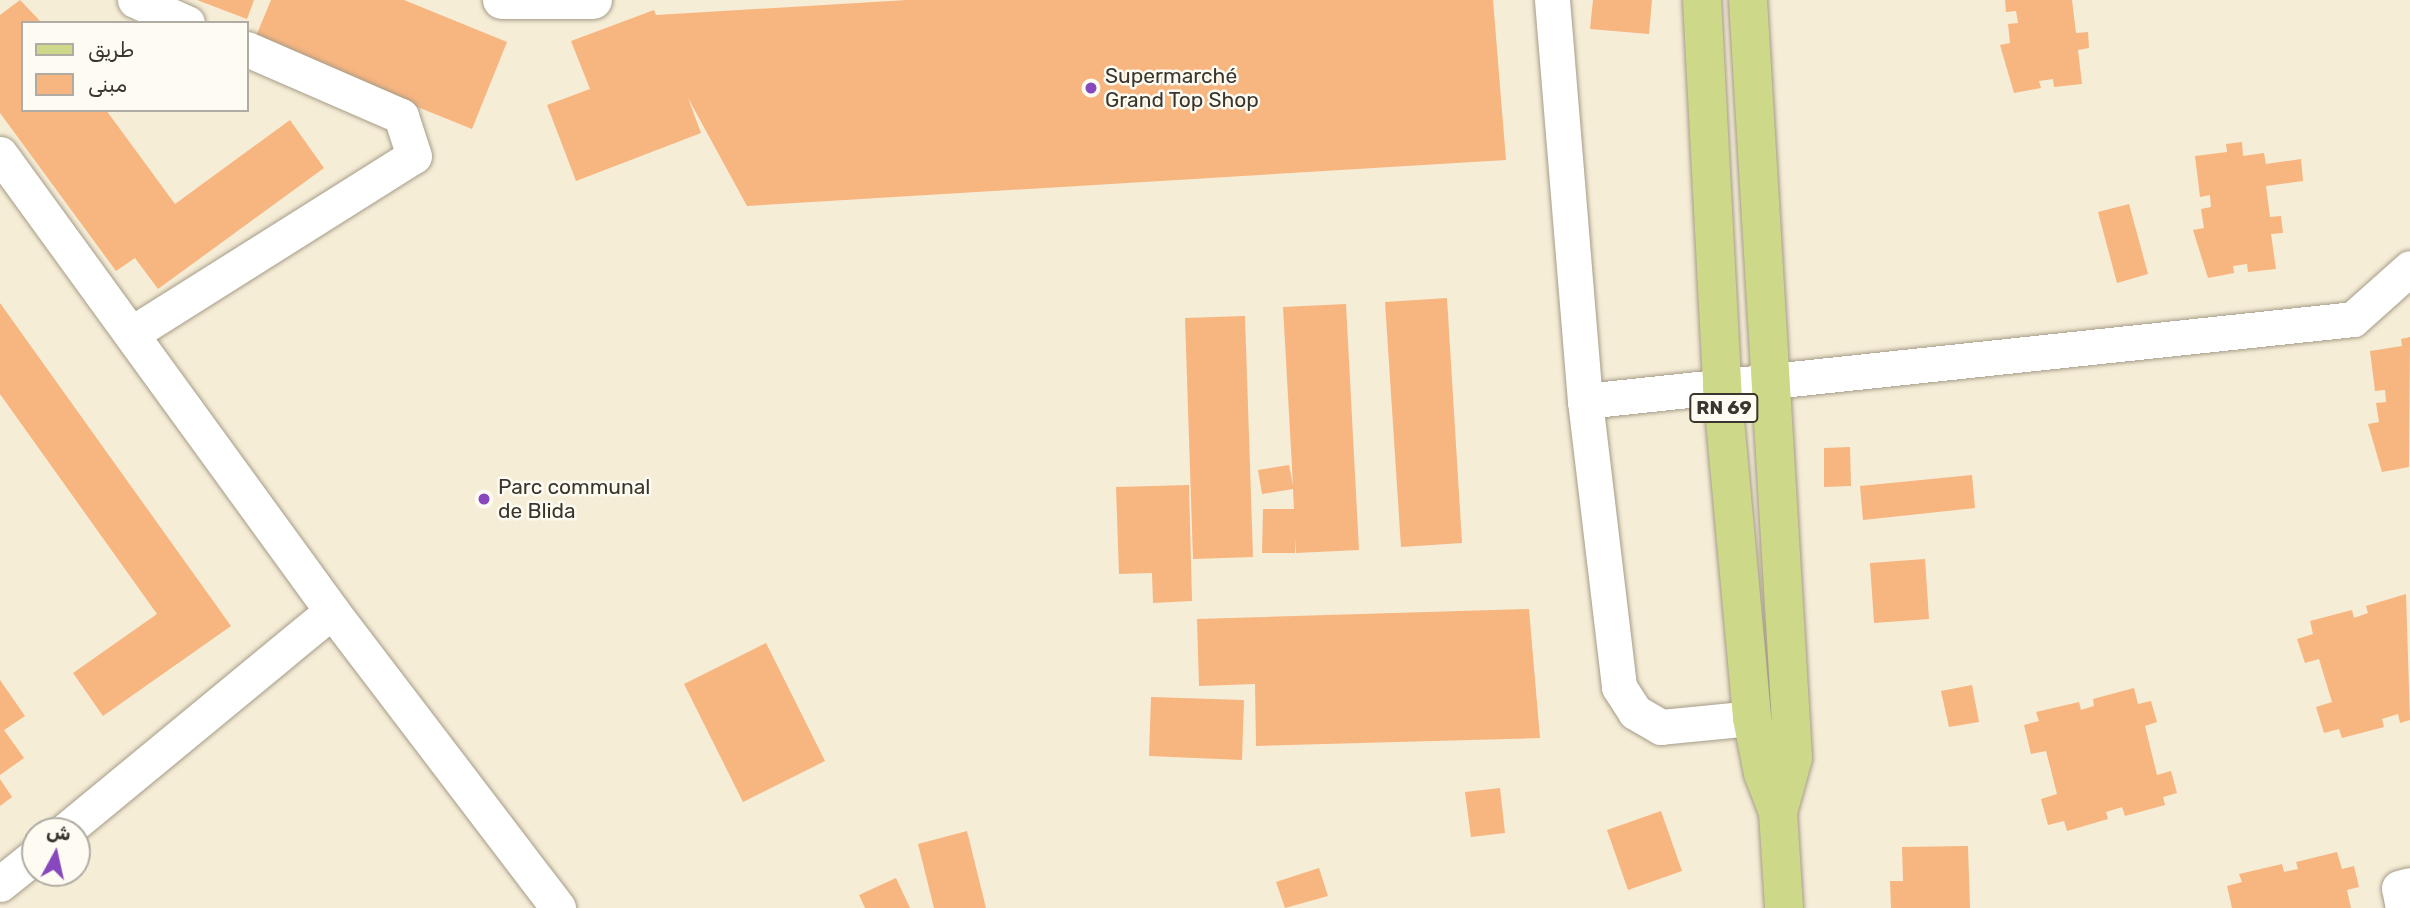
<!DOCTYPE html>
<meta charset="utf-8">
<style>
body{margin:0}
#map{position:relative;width:2410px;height:908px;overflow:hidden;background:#f6edd7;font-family:Rubik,Cairo,sans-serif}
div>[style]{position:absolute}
.building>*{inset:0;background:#f7b580}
.roads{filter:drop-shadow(0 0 2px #a59c88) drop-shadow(0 0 2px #a59c88)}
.minor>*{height:35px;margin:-17.5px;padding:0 17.5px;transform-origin:17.5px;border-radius:17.5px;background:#fff}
.tertiary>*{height:38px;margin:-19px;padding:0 19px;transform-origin:19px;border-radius:19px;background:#fff}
.primary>*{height:38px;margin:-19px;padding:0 19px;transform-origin:19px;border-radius:19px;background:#cdd889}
.dots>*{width:19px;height:19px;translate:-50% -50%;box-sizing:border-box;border:4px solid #fefbf2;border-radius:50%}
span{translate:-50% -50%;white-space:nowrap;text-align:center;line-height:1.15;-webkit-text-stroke:5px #fefbf2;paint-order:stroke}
.shield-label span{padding:2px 5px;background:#fefbf2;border:2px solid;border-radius:5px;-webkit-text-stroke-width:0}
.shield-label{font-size:19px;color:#3a362e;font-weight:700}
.poi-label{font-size:21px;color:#3a362e}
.left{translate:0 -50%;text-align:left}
.legend{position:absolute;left:21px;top:21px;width:228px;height:91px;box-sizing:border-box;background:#fefbf2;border:2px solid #b0aca4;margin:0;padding:9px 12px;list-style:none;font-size:21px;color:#3a362e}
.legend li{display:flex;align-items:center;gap:14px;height:35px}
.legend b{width:35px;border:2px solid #b0aca4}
.north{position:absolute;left:21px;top:817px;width:70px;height:70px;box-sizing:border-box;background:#fefbf2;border:2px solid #b0aca4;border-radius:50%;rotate:8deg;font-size:19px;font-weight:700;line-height:28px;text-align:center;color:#3a362e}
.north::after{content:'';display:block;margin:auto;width:24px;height:32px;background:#8748be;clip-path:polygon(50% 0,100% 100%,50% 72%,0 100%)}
</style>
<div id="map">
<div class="building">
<i style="clip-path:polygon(20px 0,42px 23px,23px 23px,23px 110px,106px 110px,175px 204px,290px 120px,324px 168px,158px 289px,135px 258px,116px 271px,0 113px,0 15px)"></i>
<i style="clip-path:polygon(197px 0,254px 0,247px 19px)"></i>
<i style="clip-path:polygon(271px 0,404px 0,507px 42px,472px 129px,254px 41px)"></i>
<i style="clip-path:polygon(907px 0,1493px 0,1506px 160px,747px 206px,688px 98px,701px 133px,576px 181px,547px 105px,590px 89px,571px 41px,654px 10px,656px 15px)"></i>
<i style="clip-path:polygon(1593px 0,1652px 0,1649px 34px,1590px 29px)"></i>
<i style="clip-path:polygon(2005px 0,2072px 0,2076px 33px,2088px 32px,2089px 48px,2078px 50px,2082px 84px,2054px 87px,2053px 79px,2039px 81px,2041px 88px,2014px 93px,2000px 45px,2010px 43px,2008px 24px,2018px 23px,2016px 11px,2006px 12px)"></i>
<i style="clip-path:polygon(2242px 142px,2243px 156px,2264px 153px,2266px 164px,2301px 159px,2303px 181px,2266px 186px,2270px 217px,2281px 216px,2283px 233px,2271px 234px,2276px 269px,2248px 272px,2247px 264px,2233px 266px,2234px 273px,2208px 278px,2193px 230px,2204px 228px,2201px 209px,2211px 207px,2210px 195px,2200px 197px,2195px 156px,2227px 152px,2226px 144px)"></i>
<i style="clip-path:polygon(2129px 204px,2148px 274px,2117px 283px,2098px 212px)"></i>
<i style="clip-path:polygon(1447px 298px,1462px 543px,1401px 547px,1385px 302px)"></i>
<i style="clip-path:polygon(0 303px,231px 626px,103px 716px,73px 673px,157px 614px,0 394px)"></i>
<i style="clip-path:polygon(1346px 304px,1359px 550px,1296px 553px,1295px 539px,1295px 553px,1262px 553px,1263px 509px,1294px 509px,1293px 489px,1262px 494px,1258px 470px,1289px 465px,1293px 485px,1283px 307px)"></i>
<i style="clip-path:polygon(1245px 316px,1253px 557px,1193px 559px,1185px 318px)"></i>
<i style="clip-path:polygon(2410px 337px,2409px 467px,2382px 472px,2368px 424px,2379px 422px,2376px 403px,2386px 402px,2385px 390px,2375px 391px,2370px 351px,2402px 346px,2401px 339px)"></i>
<i style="clip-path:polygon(1850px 447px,1851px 486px,1824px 487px,1824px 448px)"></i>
<i style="clip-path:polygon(1972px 475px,1975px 508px,1863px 520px,1860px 486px)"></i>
<i style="clip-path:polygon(1189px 485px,1192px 601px,1153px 603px,1152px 573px,1119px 574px,1116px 487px)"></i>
<i style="clip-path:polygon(1925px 559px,1929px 619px,1874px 623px,1870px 563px)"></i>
<i style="clip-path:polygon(2406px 594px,2410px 720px,2400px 723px,2398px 714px,2382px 719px,2384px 727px,2342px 738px,2339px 729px,2324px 733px,2316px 707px,2332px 702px,2319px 659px,2305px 663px,2297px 639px,2313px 634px,2310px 621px,2352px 610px,2354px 618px,2368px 613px,2366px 606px)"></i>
<i style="clip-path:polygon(1529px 609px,1540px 738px,1256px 746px,1255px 684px,1199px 686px,1197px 619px)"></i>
<i style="clip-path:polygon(766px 643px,825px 761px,743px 802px,684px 684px)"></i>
<i style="clip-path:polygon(0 680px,25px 716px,4px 730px,24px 758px,0 775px)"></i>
<i style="clip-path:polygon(1972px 685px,1979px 722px,1949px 727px,1941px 691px)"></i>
<i style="clip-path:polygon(2134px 688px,2138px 704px,2151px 701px,2157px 722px,2145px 726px,2157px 775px,2171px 771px,2177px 793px,2163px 797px,2165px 805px,2125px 816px,2122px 807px,2106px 812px,2108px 819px,2067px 831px,2064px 821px,2048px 825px,2041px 799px,2057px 794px,2046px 751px,2031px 754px,2024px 725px,2039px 721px,2036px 712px,2079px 702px,2081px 710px,2094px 706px,2093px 699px)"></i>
<i style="clip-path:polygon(1151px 697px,1244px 700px,1242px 760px,1149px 756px)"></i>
<i style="clip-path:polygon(0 779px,12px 797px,0 806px)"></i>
<i style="clip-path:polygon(1500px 788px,1505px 833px,1471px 837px,1465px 792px)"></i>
<i style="clip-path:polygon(1661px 811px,1682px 871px,1628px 890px,1607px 830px)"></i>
<i style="clip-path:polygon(967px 831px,986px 908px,934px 908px,918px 844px)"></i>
<i style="clip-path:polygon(1968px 846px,1970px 908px,1891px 908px,1890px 881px,1903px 881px,1902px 847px)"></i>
<i style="clip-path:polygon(2337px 852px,2342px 869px,2354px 866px,2359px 887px,2347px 890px,2351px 908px,2232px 908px,2227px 886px,2242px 882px,2239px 874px,2282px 864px,2284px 872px,2298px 869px,2296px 862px)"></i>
<i style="clip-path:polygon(1319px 868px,1328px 896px,1285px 908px,1276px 882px)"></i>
<i style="clip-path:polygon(896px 878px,910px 908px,865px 908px,859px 895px)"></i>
</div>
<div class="roads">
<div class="minor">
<i style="left:135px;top:0;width:57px;rotate:23.9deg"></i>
<i style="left:1552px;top:0;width:402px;rotate:85.3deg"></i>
<i style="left:1585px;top:401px;width:288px;rotate:83.2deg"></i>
<i style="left:1619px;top:687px;width:30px;rotate:57deg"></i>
<i style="left:1635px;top:712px;width:30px;rotate:30deg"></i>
<i style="left:1661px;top:727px;width:91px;rotate:-5.6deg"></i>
<i style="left:0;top:154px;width:565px;rotate:54deg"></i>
<i style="left:332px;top:611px;width:373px;rotate:52.7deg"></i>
<i style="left:131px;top:334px;width:334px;rotate:-32.2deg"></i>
<i style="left:414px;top:156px;width:42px;rotate:-108deg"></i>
<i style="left:401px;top:116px;width:168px;rotate:-156.5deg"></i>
<i style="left:1585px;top:401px;width:772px;rotate:-6.09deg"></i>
<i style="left:2353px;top:319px;width:76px;rotate:-41.8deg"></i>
<i style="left:65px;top:831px;width:346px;rotate:-39.5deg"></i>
<i style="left:0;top:884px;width:45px;rotate:-38.7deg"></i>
<i style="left:2403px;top:908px;width:20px;rotate:-101deg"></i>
<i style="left:2399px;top:888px;width:11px;rotate:-15deg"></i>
</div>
<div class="tertiary">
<i style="left:502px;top:0;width:91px"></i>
</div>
<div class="primary">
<i style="left:1702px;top:0;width:388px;rotate:87deg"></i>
<i style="left:1722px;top:387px;width:332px;rotate:84.8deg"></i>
<i style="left:1752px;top:718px;width:56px;rotate:78.7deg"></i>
<i style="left:1763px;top:773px;width:42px;rotate:69deg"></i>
<i style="left:1778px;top:812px;width:96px;rotate:86.4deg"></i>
<i style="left:1748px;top:0;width:759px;rotate:86.6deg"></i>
<i style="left:1793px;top:758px;width:56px;rotate:105.5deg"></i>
</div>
</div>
<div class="dots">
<i style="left:1091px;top:88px;background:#8748be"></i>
<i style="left:484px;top:499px;background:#8748be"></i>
</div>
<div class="shield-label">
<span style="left:1724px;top:408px">RN 69</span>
</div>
<div class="poi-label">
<span class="left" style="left:1105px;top:88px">Supermarché<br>Grand Top Shop</span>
<span class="left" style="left:498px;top:499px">Parc communal<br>de Blida</span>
</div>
<ul class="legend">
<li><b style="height:9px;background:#cdd889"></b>طريق</li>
<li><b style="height:19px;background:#f7b580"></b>مبنى</li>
</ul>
<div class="north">ش</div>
</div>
